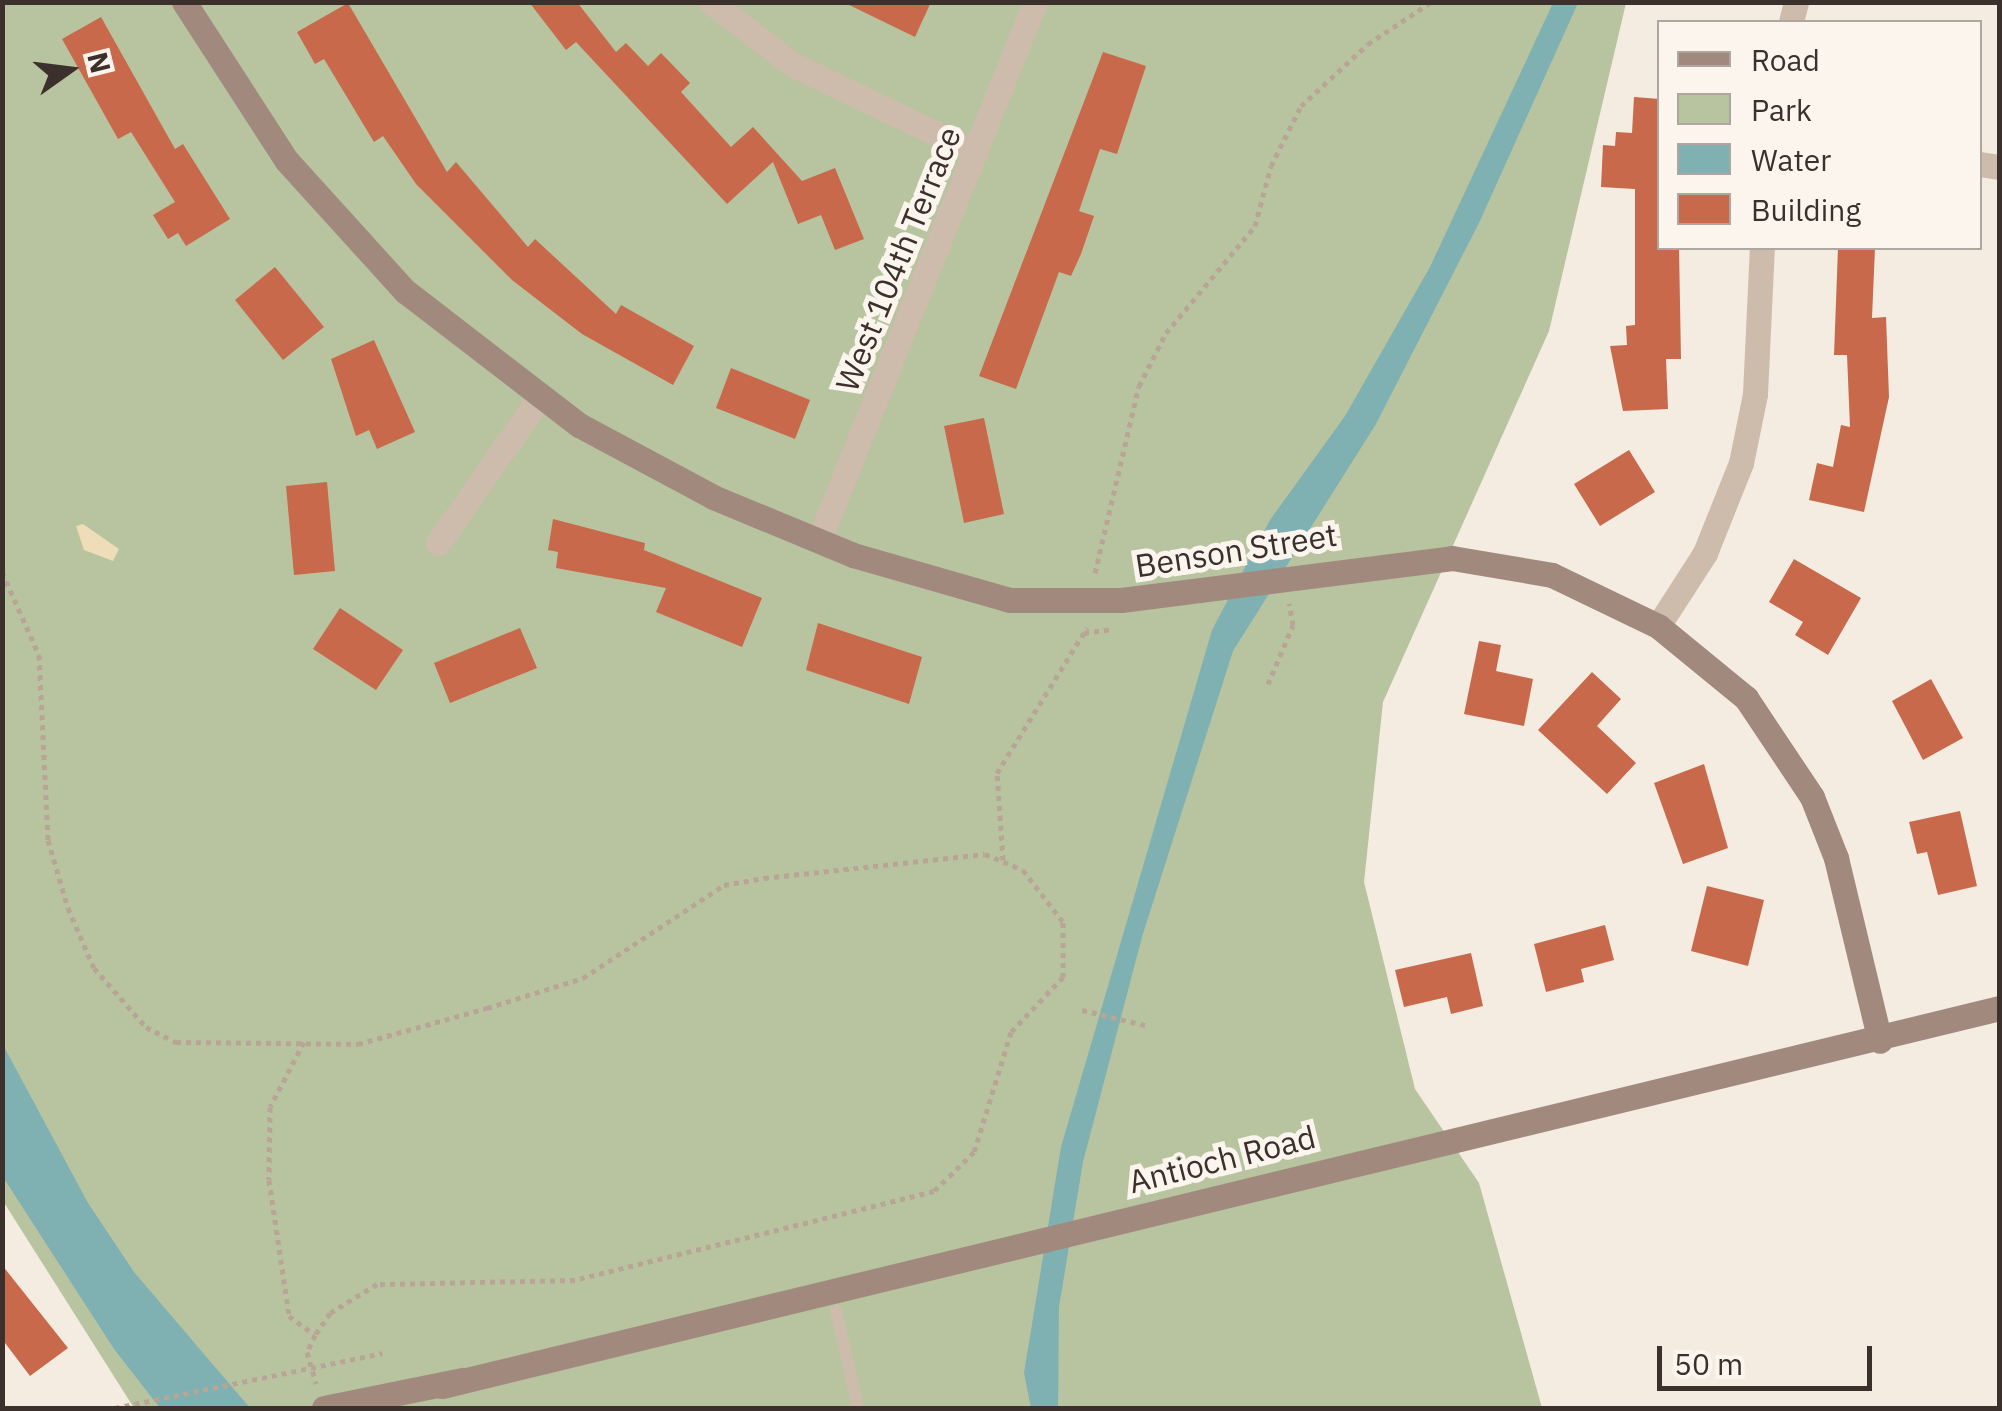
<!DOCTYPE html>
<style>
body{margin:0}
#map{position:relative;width:2002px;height:1411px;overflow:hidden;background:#f4ebe1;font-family:"IBM Plex Sans",sans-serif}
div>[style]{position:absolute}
.green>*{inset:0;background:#b8c4a0}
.sand>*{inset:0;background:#efdcb8}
.water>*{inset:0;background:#7fb0b2}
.building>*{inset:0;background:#c8694b}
.path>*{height:5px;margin-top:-2.5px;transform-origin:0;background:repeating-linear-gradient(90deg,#b9a596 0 5px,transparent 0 10px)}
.lane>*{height:12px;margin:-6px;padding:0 6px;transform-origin:6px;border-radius:6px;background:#cdbbac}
.street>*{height:25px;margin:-12.5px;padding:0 12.5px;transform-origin:12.5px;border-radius:12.5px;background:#cdbbac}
.secondary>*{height:25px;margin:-12.5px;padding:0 12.5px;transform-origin:12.5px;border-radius:12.5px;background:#a18a7d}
.secondary-bridge>*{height:25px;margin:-12.5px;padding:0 12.5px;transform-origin:12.5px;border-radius:12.5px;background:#a18a7d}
span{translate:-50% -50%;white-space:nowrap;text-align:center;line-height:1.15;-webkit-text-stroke:10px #fbf5ee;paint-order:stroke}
.street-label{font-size:32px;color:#3b302b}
.frame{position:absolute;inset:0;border:5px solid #3b302b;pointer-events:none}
.legend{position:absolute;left:1657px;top:20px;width:325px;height:230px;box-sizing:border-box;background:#fbf5ee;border:2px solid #aea6a0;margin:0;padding:12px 18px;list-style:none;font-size:30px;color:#3b302b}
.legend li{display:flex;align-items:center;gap:20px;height:50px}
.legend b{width:50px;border:2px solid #aea6a0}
.north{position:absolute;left:20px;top:20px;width:100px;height:100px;-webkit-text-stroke:8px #fbf5ee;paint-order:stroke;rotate:76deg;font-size:28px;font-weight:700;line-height:40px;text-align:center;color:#3b302b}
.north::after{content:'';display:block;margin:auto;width:35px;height:45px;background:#3b302b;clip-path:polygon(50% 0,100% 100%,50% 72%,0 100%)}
.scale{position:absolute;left:1657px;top:1346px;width:215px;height:45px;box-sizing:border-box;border:5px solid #3b302b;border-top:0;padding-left:12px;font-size:30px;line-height:35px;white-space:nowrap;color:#3b302b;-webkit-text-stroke:8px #fbf5ee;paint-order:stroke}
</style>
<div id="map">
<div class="green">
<i style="clip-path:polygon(3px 3px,1626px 3px,1549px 331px,1383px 702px,1364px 882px,1415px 1089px,1479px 1183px,1542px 1408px,134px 1408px,3px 1201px)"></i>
</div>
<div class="sand">
<i style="clip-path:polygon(83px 524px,119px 549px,113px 561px,84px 550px,76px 526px)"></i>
</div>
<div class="water">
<i style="clip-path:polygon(1553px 3px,1578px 3px,1479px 223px,1376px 424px,1233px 651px,1142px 937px,1083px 1162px,1059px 1307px,1058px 1408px,1031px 1408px,1024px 1373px,1061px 1147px,1212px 630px,1270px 520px,1345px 416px,1430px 267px)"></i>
<i style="clip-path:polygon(2px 1043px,88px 1203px,134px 1272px,250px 1408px,160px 1408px,114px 1349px,3px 1177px)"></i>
</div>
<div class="building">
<i style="clip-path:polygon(529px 2px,577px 2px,616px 52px,626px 43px,648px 66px,661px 53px,690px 83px,681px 92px,731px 147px,753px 127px,802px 181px,835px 168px,864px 239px,835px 250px,821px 215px,798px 224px,773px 162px,727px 204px,576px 42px,566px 50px)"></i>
<i style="clip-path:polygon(843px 2px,931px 2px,915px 37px)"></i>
<i style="clip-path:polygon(348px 3px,447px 172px,456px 162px,528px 247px,535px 239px,616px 314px,621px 305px,694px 346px,673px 385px,582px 334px,512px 280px,416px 184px,383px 136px,374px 142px,324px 59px,315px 64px,297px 32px)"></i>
<i style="clip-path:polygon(101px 17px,175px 149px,183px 144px,230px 219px,186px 246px,178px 233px,168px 239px,153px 215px,175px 202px,131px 132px,118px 139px,62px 39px)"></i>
<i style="clip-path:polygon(1103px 52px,1146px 66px,1117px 154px,1100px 149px,1079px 211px,1094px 216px,1081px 254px,1071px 276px,1059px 272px,1016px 389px,979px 376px)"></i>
<i style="clip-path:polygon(1634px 97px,1660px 99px,1660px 248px,1679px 248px,1681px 359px,1666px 359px,1668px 409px,1623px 411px,1610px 346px,1627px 345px,1626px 326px,1635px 325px,1635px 189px,1601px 187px,1603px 145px,1615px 146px,1616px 132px,1632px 133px)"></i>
<i style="clip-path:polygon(1838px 248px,1875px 248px,1872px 318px,1886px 317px,1889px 397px,1864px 512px,1809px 500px,1817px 463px,1833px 467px,1841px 425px,1850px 427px,1847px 355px,1834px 355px)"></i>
<i style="clip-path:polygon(275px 267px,324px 327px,283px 360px,235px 300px)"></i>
<i style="clip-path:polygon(374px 340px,415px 432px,377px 449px,369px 430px,356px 436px,331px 359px)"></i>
<i style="clip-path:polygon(731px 368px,810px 400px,795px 439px,716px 408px)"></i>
<i style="clip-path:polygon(984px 418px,1004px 514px,964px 523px,944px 426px)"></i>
<i style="clip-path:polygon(1629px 450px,1655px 492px,1600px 526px,1574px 484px)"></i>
<i style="clip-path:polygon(327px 482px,335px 571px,294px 575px,286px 486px)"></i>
<i style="clip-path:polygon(553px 519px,645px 543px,644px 550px,762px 598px,742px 647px,656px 612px,666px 588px,556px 568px,558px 552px,548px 550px)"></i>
<i style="clip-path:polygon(1794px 559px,1861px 598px,1828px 655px,1795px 635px,1803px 622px,1769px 602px)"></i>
<i style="clip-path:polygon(340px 608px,403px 650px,376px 690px,313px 649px)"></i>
<i style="clip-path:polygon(818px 623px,922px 657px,909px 704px,806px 670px)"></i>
<i style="clip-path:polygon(520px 628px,537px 668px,450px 703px,434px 663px)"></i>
<i style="clip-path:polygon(1479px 641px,1501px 645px,1496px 671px,1533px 679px,1524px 726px,1464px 714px)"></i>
<i style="clip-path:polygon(1592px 672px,1621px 699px,1597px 726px,1636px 763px,1607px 794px,1538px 730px)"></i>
<i style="clip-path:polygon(1931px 679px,1963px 738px,1923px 760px,1892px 701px)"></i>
<i style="clip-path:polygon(1704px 764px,1728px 848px,1683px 864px,1654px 783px)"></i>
<i style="clip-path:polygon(1960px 811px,1977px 886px,1938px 895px,1927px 852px,1917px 854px,1909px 822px)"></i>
<i style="clip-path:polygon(1707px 886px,1764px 900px,1748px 966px,1691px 951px)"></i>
<i style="clip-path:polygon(1605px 925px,1614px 960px,1581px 969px,1584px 982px,1546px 992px,1534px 944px)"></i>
<i style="clip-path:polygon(1471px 953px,1483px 1006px,1451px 1014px,1447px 997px,1404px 1007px,1395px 970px)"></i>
<i style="clip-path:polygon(2px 1265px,68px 1348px,30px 1376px,2px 1339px)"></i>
</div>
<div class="path">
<i style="left:2px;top:572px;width:91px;rotate:66deg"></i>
<i style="left:39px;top:655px;width:185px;rotate:87.2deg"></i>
<i style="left:48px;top:840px;width:71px;rotate:73.6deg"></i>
<i style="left:68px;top:908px;width:65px;rotate:66.6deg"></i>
<i style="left:94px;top:968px;width:79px;rotate:48.6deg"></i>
<i style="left:146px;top:1027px;width:34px;rotate:27deg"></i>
<i style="left:176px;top:1042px;width:182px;rotate:0.6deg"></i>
<i style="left:358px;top:1044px;width:134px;rotate:-15.6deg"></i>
<i style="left:487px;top:1008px;width:101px;rotate:-17.4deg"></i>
<i style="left:583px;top:978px;width:169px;rotate:-33.4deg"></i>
<i style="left:724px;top:885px;width:41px;rotate:-9.9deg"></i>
<i style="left:764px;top:878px;width:222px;rotate:-6.2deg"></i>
<i style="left:985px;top:854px;width:41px;rotate:22.8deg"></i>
<i style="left:1023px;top:870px;width:66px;rotate:52.4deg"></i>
<i style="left:1063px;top:922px;width:55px;rotate:90deg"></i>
<i style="left:1063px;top:977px;width:76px;rotate:133.4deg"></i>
<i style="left:1011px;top:1032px;width:126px;rotate:107.1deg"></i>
<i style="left:974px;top:1152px;width:56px;rotate:135.7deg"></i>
<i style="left:934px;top:1191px;width:370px;rotate:166.1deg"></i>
<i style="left:575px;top:1280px;width:198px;rotate:178.8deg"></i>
<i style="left:377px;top:1284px;width:55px;rotate:148.3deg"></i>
<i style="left:330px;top:1313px;width:27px;rotate:124deg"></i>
<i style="left:1095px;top:573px;width:192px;rotate:-76.8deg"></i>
<i style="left:1139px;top:386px;width:59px;rotate:-63deg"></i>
<i style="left:1166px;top:333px;width:139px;rotate:-50.2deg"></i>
<i style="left:1255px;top:226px;width:62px;rotate:-75.1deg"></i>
<i style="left:1271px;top:166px;width:67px;rotate:-63.4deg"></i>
<i style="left:1301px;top:106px;width:91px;rotate:-42.8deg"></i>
<i style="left:1368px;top:44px;width:76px;rotate:-33.7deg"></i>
<i style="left:1084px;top:633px;width:27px;rotate:-8deg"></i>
<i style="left:1268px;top:684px;width:64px;rotate:-67deg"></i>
<i style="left:1293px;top:625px;width:22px;rotate:-100deg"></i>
<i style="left:1003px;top:860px;width:87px;rotate:-93.9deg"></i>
<i style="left:997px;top:773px;width:171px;rotate:-58.2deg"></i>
<i style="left:1082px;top:1010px;width:65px;rotate:13.4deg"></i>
<i style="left:304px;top:1042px;width:73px;rotate:117.6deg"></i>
<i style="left:270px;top:1107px;width:73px;rotate:90.8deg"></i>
<i style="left:269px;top:1180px;width:137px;rotate:81.6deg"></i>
<i style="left:289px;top:1316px;width:32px;rotate:36deg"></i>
<i style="left:315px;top:1335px;width:19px;rotate:115deg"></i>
<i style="left:307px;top:1352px;width:33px;rotate:74deg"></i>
<i style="left:115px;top:1408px;width:273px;rotate:-11.6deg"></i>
</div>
<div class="lane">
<i style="left:836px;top:1311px;width:99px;rotate:77.2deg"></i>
</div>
<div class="street">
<i style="left:711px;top:2px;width:102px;rotate:37.4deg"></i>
<i style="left:792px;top:64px;width:204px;rotate:25.8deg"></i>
<i style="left:1791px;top:22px;width:21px;rotate:-76deg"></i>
<i style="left:1980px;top:164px;width:20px;rotate:9deg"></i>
<i style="left:819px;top:540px;width:580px;rotate:-68.13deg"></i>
<i style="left:438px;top:543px;width:177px;rotate:-55.1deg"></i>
<i style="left:1658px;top:626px;width:87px;rotate:-57.2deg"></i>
<i style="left:1705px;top:553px;width:97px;rotate:-68.2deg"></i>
<i style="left:1741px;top:463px;width:70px;rotate:-78.5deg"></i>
<i style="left:1755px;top:394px;width:146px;rotate:-87.3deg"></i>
</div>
<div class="secondary">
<i style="left:184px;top:2px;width:189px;rotate:57.1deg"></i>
<i style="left:287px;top:161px;width:176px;rotate:47.8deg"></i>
<i style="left:405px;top:291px;width:220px;rotate:37.6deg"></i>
<i style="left:579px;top:425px;width:152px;rotate:28.2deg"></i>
<i style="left:713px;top:497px;width:152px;rotate:22.5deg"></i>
<i style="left:853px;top:555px;width:163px;rotate:16deg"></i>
<i style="left:1010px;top:600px;width:111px"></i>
<i style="left:1121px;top:600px;width:334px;rotate:-7.2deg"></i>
<i style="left:1452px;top:558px;width:101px;rotate:9.6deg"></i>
<i style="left:1552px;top:575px;width:118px;rotate:25.7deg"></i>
<i style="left:1658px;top:626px;width:114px;rotate:39.3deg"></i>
<i style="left:1746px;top:698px;width:119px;rotate:56.3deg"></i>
<i style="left:1812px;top:797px;width:66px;rotate:68.5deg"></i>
<i style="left:1836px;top:858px;width:188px;rotate:76.5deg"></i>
<i style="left:442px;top:1386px;width:1603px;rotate:-13.64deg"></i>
</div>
<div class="secondary-bridge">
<i style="left:324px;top:1408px;width:141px;rotate:-11.5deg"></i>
</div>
<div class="street-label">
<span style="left:898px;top:259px;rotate:-68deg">West 104th Terrace</span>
<span style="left:1236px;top:550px;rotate:-9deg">Benson Street</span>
<span style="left:1222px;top:1159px;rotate:-14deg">Antioch Road</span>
</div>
<div class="frame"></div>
<ul class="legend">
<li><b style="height:12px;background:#a18a7d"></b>Road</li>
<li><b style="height:28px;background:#b8c4a0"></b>Park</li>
<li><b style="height:28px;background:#7fb0b2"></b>Water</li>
<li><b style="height:28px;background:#c8694b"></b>Building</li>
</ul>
<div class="north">N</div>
<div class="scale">50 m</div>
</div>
